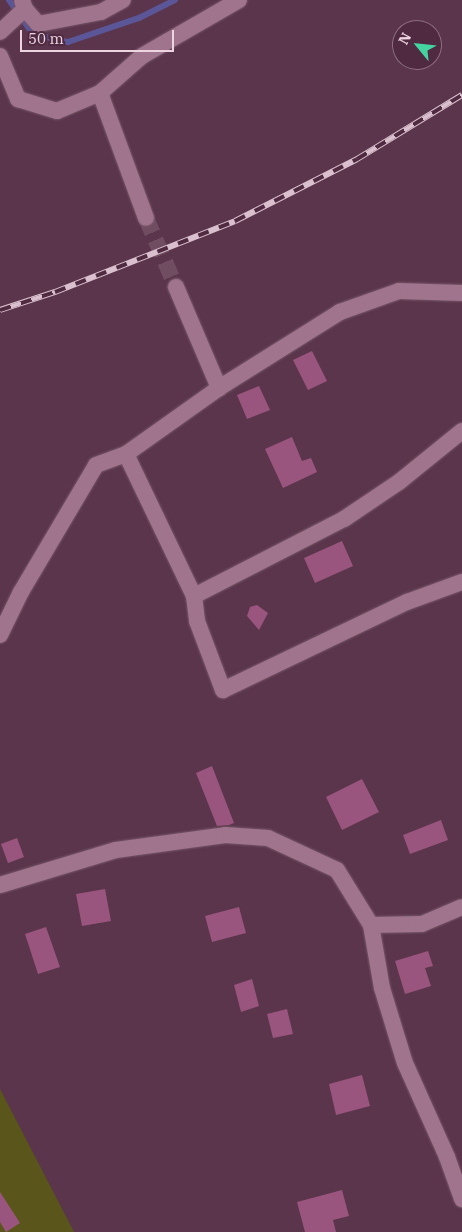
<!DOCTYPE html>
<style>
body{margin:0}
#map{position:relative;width:462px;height:1232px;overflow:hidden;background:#5b354b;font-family:"IBM Plex Serif",serif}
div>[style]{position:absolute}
.green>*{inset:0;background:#5a561b}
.stream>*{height:6px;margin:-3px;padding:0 3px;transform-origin:3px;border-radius:3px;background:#5a5698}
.building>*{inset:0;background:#9a557e}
.minor-tunnel>*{height:16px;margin-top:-8px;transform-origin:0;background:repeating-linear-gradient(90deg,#714d62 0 16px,transparent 0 24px)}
.roads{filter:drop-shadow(0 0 1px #765669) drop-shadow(0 0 1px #765669)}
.minor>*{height:16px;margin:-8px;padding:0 8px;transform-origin:8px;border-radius:8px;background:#9f748c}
.rail>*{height:5.5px;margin-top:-2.75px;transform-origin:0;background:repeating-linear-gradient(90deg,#4f2a40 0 11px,#dac0ce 0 22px);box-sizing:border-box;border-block:1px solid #dac0ce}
span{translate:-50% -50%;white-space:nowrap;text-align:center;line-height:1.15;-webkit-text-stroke:5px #4f2a40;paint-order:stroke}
.north{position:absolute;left:392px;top:20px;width:50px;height:50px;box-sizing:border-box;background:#4f2a40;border:1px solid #8e6e80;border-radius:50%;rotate:298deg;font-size:14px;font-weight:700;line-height:20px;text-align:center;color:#ecd4e1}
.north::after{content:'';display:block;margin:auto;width:18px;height:22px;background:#43d4a0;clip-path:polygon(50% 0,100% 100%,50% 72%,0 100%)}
.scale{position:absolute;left:20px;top:30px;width:154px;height:22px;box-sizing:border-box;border:2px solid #ecd4e1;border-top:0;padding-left:6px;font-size:15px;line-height:18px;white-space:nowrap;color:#ecd4e1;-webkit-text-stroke:4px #4f2a40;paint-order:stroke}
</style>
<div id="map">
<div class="green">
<i style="clip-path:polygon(0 1089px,74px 1232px,0 1232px)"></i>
</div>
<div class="stream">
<i style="left:9px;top:0;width:42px;rotate:54.8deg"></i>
<i style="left:33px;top:34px;width:36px;rotate:13deg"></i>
<i style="left:68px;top:42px;width:75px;rotate:-18.7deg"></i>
<i style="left:139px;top:18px;width:40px;rotate:-26.6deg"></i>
</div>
<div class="building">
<i style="clip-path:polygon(312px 351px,327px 381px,308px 390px,293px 360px)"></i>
<i style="clip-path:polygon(259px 386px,270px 410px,247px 419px,237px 395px)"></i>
<i style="clip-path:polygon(292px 437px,302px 461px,311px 458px,317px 472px,283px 488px,265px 449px)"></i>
<i style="clip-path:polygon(342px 541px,353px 566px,315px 583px,304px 558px)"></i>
<i style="clip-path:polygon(257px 605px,268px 613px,259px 630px,247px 616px,250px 607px)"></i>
<i style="clip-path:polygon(212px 766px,234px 823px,229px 825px,217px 826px,196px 773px)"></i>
<i style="clip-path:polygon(362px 779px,379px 812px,342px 830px,326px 797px)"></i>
<i style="clip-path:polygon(441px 820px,448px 840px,410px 854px,403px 835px)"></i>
<i style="clip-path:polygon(17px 838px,24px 857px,8px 863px,1px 844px)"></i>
<i style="clip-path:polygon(105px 889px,111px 921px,82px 926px,76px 894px)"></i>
<i style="clip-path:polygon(239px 907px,246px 933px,212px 942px,205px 916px)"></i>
<i style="clip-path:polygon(46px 927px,60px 967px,38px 974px,25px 934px)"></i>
<i style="clip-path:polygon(428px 951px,433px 966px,425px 968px,431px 986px,405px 994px,395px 961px)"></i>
<i style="clip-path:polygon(252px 979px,259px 1006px,241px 1012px,234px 985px)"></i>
<i style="clip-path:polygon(287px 1009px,293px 1034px,273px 1038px,267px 1014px)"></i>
<i style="clip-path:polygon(362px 1075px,370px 1106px,336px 1115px,329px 1084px)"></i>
<i style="clip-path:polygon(342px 1190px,349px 1216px,333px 1220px,336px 1232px,305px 1232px,297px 1202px)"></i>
<i style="clip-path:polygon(0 1192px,20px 1223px,6px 1232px,0 1222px)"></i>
</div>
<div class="minor-tunnel">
<i style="left:146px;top:218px;width:75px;rotate:66.5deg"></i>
</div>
<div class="roads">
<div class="minor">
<i style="left:22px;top:0;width:9px;rotate:72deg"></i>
<i style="left:25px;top:9px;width:20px;rotate:49deg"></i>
<i style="left:38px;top:24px;width:64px;rotate:-10.8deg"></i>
<i style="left:101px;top:12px;width:25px;rotate:-29deg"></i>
<i style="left:0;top:32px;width:34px;rotate:-43deg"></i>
<i style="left:0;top:56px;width:47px;rotate:67.3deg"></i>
<i style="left:18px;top:99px;width:41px;rotate:17.1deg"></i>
<i style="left:57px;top:111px;width:47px;rotate:-22.7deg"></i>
<i style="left:100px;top:93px;width:56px;rotate:-41.4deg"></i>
<i style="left:142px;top:56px;width:112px;rotate:-30deg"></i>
<i style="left:100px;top:93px;width:133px;rotate:69.8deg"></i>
<i style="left:176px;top:287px;width:110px;rotate:66.9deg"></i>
<i style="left:462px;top:293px;width:63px;rotate:-178.2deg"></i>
<i style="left:399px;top:291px;width:63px;rotate:160.4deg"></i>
<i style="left:340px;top:312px;width:143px;rotate:147.9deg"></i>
<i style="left:219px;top:388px;width:114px;rotate:144.6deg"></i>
<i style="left:126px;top:454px;width:157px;rotate:64.4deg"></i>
<i style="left:194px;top:596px;width:25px;rotate:83deg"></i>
<i style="left:197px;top:621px;width:74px;rotate:69.4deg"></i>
<i style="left:223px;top:690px;width:204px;rotate:-25.6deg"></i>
<i style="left:407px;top:602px;width:59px;rotate:-20deg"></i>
<i style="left:194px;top:596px;width:169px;rotate:-27.2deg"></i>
<i style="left:344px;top:519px;width:66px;rotate:-33.9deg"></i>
<i style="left:399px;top:482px;width:81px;rotate:-39deg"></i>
<i style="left:0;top:635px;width:48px;rotate:-64deg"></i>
<i style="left:21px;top:592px;width:147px;rotate:-59.4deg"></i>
<i style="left:96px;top:465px;width:32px;rotate:-20deg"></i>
<i style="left:0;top:885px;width:121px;rotate:-16.8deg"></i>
<i style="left:116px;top:850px;width:110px;rotate:-7.8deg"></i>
<i style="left:225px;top:835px;width:43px;rotate:4deg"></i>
<i style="left:268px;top:838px;width:76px;rotate:24.9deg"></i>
<i style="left:337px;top:870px;width:65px;rotate:58.3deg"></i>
<i style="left:371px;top:925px;width:64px;rotate:80.1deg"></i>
<i style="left:382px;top:988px;width:78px;rotate:73deg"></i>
<i style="left:405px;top:1063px;width:103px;rotate:65.9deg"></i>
<i style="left:447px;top:1157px;width:45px;rotate:70.3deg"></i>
<i style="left:371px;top:925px;width:51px;rotate:-1.1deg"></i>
<i style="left:422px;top:924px;width:43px;rotate:-23deg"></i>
</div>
</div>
<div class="rail">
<i style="left:0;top:310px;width:58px;rotate:-18.1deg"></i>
<i style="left:55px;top:292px;width:193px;rotate:-21.5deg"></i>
<i style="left:235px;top:221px;width:137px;rotate:-26.9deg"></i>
<i style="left:357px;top:159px;width:123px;rotate:-31.4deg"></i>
</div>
<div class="north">N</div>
<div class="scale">50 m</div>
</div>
